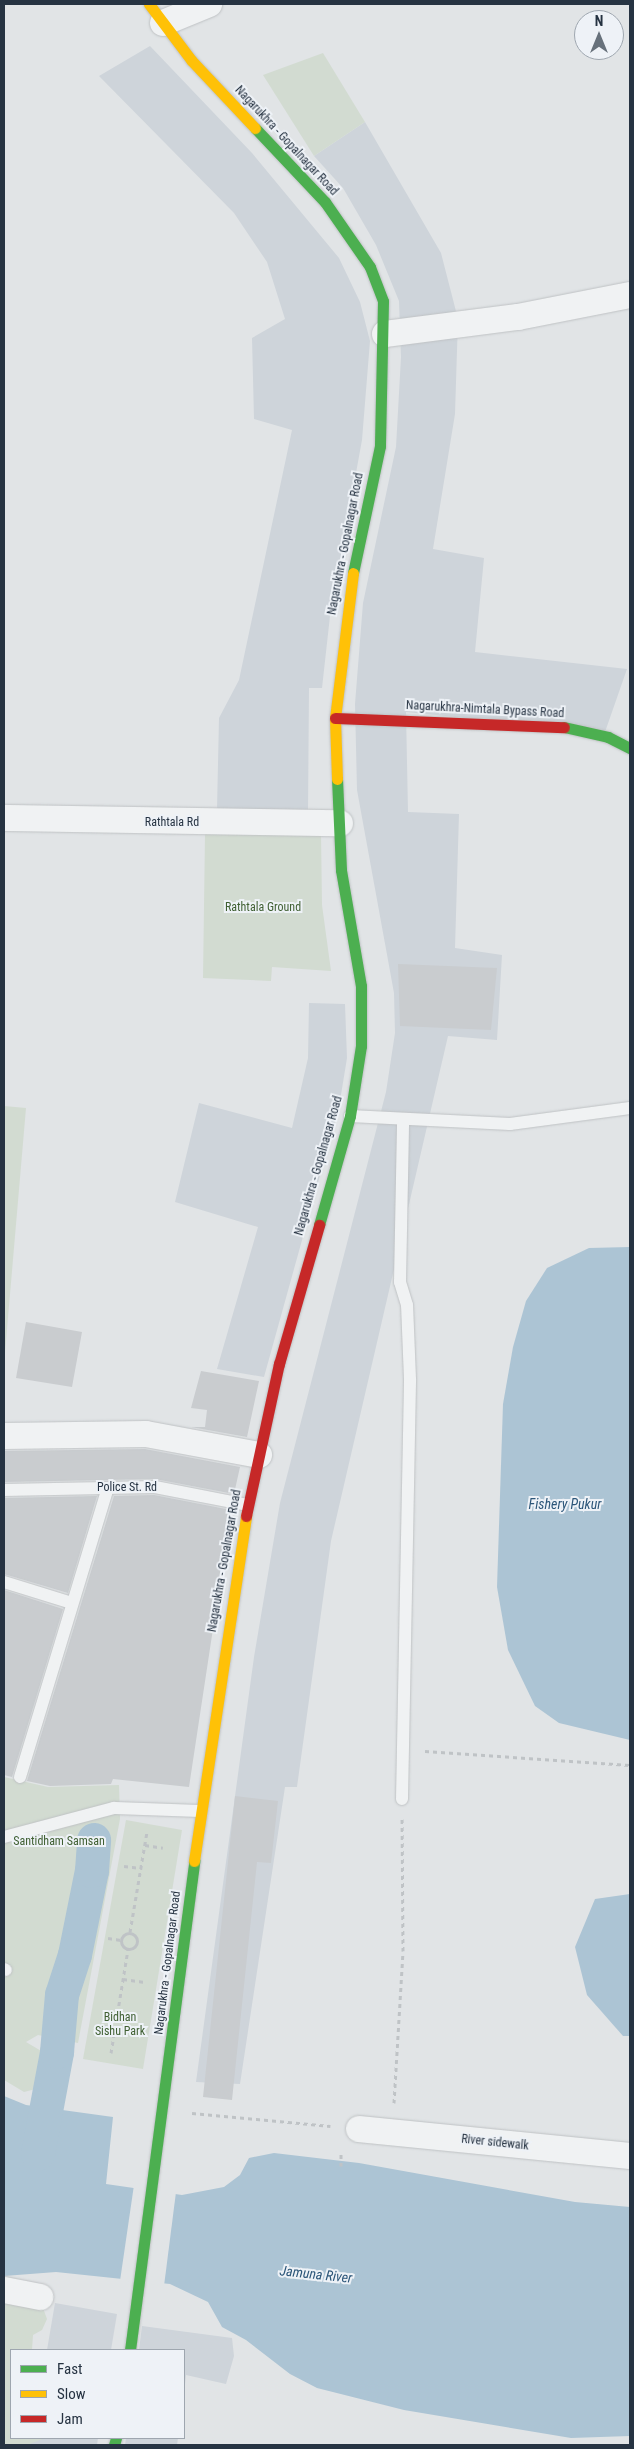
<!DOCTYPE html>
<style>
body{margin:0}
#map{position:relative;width:634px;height:2449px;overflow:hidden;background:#e1e4e6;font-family:"Roboto Condensed",sans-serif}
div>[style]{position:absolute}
.built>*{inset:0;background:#ced4da}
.green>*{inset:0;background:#d2dbd1}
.water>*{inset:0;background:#acc4d4}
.pier>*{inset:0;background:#e1e4e6}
.canal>*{height:34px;margin:-17px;padding:0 17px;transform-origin:17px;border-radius:17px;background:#acc4d4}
.building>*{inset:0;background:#c9cccf}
.path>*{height:3px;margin-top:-1.5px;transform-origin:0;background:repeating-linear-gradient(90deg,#bfc3c6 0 4px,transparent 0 8px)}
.path>.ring{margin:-1.5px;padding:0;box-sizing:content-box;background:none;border:3px solid #bfc3c6;border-radius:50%}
.roads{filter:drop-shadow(0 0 1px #bfc2c4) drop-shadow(0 0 1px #bfc2c4)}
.lane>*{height:12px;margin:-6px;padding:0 6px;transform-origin:6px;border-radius:6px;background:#f0f2f3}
.street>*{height:26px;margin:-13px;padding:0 13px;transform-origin:13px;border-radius:13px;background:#f0f2f3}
.fast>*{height:11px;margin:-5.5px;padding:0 5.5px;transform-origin:5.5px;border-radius:5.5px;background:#4caf50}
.slow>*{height:11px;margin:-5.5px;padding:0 5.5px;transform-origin:5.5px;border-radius:5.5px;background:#ffc107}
.jam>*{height:11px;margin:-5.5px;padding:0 5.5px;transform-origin:5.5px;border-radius:5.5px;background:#c62828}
span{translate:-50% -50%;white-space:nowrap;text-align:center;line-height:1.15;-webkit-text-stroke:4px #eef2f7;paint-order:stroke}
.street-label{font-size:12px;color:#263342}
.park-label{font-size:12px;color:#3f5f32}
.water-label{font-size:14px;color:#2c5679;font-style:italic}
.frame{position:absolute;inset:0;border:5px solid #263342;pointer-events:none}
.legend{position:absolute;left:10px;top:2349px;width:175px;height:90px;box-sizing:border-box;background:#eef2f7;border:1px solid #9ea6af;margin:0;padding:6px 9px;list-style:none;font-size:15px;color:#263342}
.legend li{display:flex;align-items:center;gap:10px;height:25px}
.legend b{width:25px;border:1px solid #9ea6af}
.north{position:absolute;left:574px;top:10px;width:50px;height:50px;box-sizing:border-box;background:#eef2f7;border:1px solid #9ea6af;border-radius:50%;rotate:0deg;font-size:14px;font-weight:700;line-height:20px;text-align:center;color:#263342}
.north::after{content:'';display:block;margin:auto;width:18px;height:22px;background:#67717b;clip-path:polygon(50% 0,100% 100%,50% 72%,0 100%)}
</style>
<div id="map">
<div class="built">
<i style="clip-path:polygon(150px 46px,252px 153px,339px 258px,360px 302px,370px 341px,362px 440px,330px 616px,322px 688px,309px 688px,308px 812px,217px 809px,219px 718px,239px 680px,292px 430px,254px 419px,252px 338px,285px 319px,267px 262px,234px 213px,99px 76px)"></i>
<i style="clip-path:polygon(365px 122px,441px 253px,458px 319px,455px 414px,433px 549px,484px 558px,475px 652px,627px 669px,605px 732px,406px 712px,408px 812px,459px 814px,455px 948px,502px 955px,497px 1040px,448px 1036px,331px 1541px,297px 1787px,285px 1787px,240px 2084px,196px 2082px,254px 1657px,280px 1503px,386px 1092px,395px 1033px,394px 993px,357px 790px,355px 704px,363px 603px,396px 447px,401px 357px,399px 301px,376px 245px,343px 188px,314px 156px)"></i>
<i style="clip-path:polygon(309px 1003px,345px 1004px,347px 1058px,339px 1107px,264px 1377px,217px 1369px,258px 1227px,175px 1202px,199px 1103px,292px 1128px,308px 1058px)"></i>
<i style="clip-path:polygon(55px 2303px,117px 2314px,111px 2350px,47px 2350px)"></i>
<i style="clip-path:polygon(142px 2326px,232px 2338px,234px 2356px,226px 2384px,186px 2375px,184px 2393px,184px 2350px,139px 2350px)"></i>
<i style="clip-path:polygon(31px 2438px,98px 2438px,97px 2445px,30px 2445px)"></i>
<i style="clip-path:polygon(126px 2438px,178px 2438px,177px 2445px,125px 2445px)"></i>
</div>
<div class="green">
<i style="clip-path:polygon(323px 53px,365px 122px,314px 156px,263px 75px)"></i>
<i style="clip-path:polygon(321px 833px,322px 905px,331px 971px,272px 967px,271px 981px,203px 978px,205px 834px)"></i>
<i style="clip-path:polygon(4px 1106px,26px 1108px,4px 1364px)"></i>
<i style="clip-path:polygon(4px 1777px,48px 1787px,119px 1785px,120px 1819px,78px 2043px,38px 2035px,26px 2042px,48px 2055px,53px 2076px,47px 2086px,24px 2092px,4px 2080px)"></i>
<i style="clip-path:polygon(126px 1820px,182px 1830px,143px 2069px,83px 2059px)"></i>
<i style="clip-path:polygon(4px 2283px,43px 2308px,47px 2319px,42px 2330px,33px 2335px,32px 2350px,11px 2350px,11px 2438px,45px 2438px,27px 2445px,4px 2445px)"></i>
</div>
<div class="water">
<i style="clip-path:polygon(630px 1247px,630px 1740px,559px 1723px,535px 1706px,508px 1650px,497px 1587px,503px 1404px,513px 1347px,526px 1301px,547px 1268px,589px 1248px)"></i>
<i style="clip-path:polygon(630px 1894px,630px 2036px,623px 2036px,587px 1995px,575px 1947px,595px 1899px)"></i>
<i style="clip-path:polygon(4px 2096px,26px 2105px,113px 2117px,106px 2184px,182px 2195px,224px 2187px,240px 2175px,249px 2158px,274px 2153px,359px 2163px,575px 2202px,630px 2207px,630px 2436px,571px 2438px,404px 2410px,317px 2388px,290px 2374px,246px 2340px,222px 2327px,208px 2302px,170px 2284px,56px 2272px,4px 2276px)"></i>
</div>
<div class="pier">
<i style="clip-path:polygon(134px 2185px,176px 2192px,164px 2286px,120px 2281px)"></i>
</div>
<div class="canal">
<i style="left:38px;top:2154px;width:104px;rotate:-79.4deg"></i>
<i style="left:57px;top:2052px;width:57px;rotate:-85deg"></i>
<i style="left:62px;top:1995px;width:42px;rotate:-72deg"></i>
<i style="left:75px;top:1955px;width:86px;rotate:-78.6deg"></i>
<i style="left:92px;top:1871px;width:31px;rotate:-86deg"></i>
</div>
<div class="building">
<i style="clip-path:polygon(398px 964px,497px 968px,491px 1030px,400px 1026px)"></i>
<i style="clip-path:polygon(26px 1322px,82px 1332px,72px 1387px,16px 1378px)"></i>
<i style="clip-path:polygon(201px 1371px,259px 1381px,247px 1437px,191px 1427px,205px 1427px,207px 1410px,191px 1408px)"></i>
<i style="clip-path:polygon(145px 1449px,240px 1467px,234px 1494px,155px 1479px,4px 1482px,4px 1451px)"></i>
<i style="clip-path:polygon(154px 1495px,231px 1510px,189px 1787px,113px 1779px,111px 1784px,50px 1786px,27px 1781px,114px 1496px)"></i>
<i style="clip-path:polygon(97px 1496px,68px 1593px,4px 1574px,4px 1498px)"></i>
<i style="clip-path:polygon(4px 1590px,63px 1609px,12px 1777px,4px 1775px)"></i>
<i style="clip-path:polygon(235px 1796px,278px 1801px,271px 1863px,257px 1862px,232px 2100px,203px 2097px)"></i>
</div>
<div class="path">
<i style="left:425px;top:1751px;width:205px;rotate:3.9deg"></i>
<i style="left:145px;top:1845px;width:18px;rotate:9deg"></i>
<i style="left:124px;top:1866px;width:17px;rotate:7deg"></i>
<i style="left:130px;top:1932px;width:101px;rotate:-80.4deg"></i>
<i class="ring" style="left:121px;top:1933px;width:13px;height:13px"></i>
<i style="left:108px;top:1938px;width:13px;rotate:9deg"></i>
<i style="left:123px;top:1979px;width:22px;rotate:8deg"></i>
<i style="left:96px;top:2025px;width:19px;rotate:9deg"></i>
<i style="left:111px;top:2053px;width:105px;rotate:-80.7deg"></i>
<i style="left:394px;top:2103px;width:152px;rotate:-86.6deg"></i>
<i style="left:403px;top:1951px;width:132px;rotate:-90.4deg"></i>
<i style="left:192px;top:2113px;width:139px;rotate:5.4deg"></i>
<i style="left:341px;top:2166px;width:14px;rotate:-90deg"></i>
</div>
<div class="roads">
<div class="lane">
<i style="left:350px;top:1116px;width:160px;rotate:2.9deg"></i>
<i style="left:510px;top:1124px;width:121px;rotate:-7.6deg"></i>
<i style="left:4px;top:1490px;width:151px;rotate:-1.1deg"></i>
<i style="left:155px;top:1487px;width:95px;rotate:11deg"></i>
<i style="left:4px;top:1582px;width:71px;rotate:17.2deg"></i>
<i style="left:20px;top:1777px;width:302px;rotate:-73.1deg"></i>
<i style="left:402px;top:1799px;width:420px;rotate:-88.9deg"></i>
<i style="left:410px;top:1379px;width:74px;rotate:-92.3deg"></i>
<i style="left:407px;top:1305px;width:24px;rotate:-107deg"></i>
<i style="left:400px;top:1282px;width:162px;rotate:-88.9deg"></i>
<i style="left:4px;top:1837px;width:114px;rotate:-14.8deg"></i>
<i style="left:114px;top:1808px;width:87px;rotate:2deg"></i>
<i style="left:4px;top:1969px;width:2px;rotate:27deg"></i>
</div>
<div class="street">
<i style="left:163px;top:23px;width:50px;rotate:-22.4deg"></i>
<i style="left:385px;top:334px;width:134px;rotate:-7.3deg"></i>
<i style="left:518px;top:317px;width:114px;rotate:-11.1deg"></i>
<i style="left:4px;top:818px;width:336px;rotate:0.9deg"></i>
<i style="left:4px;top:1436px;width:142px;rotate:-0.8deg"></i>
<i style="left:146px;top:1434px;width:115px;rotate:10.5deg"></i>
<i style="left:359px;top:2129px;width:272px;rotate:5.7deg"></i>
<i style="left:4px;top:2290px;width:37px;rotate:11deg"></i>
</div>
<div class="fast">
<i style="left:255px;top:128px;width:102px;rotate:46.6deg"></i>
<i style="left:325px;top:202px;width:79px;rotate:55.3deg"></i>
<i style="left:370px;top:267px;width:36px;rotate:69deg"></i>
<i style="left:383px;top:301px;width:145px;rotate:91.2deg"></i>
<i style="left:380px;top:446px;width:130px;rotate:102deg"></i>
<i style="left:564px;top:727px;width:45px;rotate:12.8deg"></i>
<i style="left:608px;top:737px;width:25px;rotate:27deg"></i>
<i style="left:319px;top:1225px;width:113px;rotate:-74.1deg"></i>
<i style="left:350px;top:1116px;width:71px;rotate:-81.1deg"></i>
<i style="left:361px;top:1046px;width:60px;rotate:-90deg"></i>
<i style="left:361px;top:986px;width:118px;rotate:-99.8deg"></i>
<i style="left:341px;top:870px;width:91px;rotate:-92.5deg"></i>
<i style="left:130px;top:2350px;width:493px;rotate:-82.5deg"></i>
<i style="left:114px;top:2445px;width:7px;rotate:-74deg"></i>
</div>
<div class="slow">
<i style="left:149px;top:4px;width:71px;rotate:53deg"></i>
<i style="left:192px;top:61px;width:92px;rotate:46.8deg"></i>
<i style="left:337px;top:779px;width:61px;rotate:-91.9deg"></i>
<i style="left:335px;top:718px;width:146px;rotate:-82.9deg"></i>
<i style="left:194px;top:1861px;width:349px;rotate:-81.4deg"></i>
</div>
<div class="jam">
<i style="left:335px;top:718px;width:229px;rotate:2.3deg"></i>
<i style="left:246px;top:1516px;width:156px;rotate:-77.8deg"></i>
<i style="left:279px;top:1364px;width:145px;rotate:-73.9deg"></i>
</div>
</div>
<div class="street-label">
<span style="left:286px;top:141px;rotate:47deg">Nagarukhra - Gopalnagar Road</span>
<span style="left:346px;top:544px;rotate:-79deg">Nagarukhra - Gopalnagar Road</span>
<span style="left:485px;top:710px;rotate:3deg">Nagarukhra-Nimtala Bypass Road</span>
<span style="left:172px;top:823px">Rathtala Rd</span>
<span style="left:319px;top:1166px;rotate:-74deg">Nagarukhra - Gopalnagar Road</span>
<span style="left:127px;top:1488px">Police St. Rd</span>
<span style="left:225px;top:1561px;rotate:-80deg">Nagarukhra - Gopalnagar Road</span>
<span style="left:168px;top:1963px;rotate:-83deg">Nagarukhra - Gopalnagar Road</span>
<span style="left:495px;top:2143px;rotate:6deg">River sidewalk</span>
</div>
<div class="park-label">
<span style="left:263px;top:908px">Rathtala Ground</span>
<span style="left:59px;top:1842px">Santidham Samsan</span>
<span style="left:120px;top:2025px">Bidhan<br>Sishu Park</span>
</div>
<div class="water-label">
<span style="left:565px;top:1504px">Fishery Pukur</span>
<span style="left:316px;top:2274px;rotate:6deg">Jamuna River</span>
</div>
<div class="frame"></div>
<ul class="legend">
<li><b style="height:6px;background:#4caf50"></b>Fast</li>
<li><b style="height:6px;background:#ffc107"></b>Slow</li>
<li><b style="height:6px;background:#c62828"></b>Jam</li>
</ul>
<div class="north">N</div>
</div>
